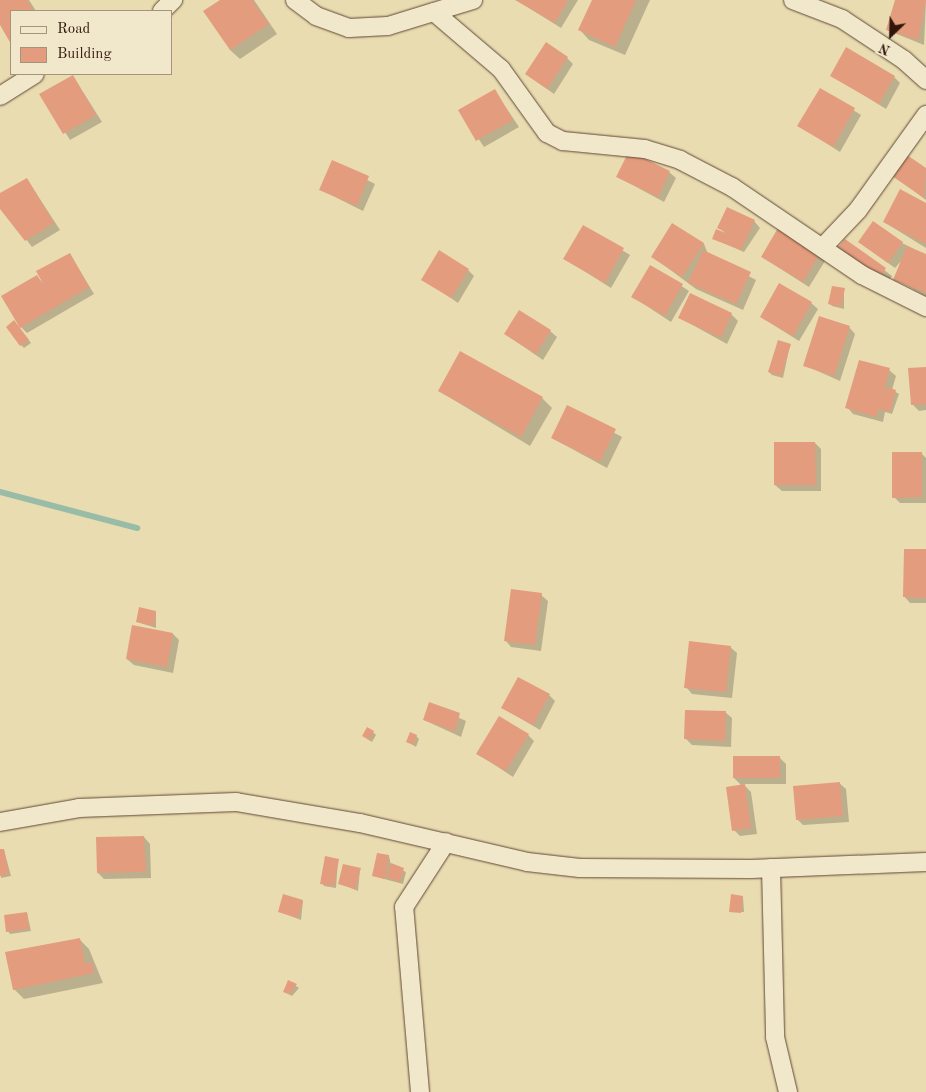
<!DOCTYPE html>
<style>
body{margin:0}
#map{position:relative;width:926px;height:1092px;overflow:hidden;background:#eadcb1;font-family:"Old Standard TT",serif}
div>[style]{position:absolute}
.shadow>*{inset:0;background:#0003}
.stream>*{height:6px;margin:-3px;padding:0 3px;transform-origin:3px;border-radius:3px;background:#99bca7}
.building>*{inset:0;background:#e49c7e}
.roads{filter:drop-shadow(0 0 1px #5e4834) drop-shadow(0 0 1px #5e4834)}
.minor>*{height:18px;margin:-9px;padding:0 9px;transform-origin:9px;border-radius:9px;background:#f1e8cc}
span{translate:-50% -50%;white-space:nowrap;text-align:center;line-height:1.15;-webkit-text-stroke:4.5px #f1e8cc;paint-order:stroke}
.legend{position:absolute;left:10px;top:10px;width:162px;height:65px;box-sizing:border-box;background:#f1e8cc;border:1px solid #a4947e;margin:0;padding:6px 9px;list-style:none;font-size:15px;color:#30160a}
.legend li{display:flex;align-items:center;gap:10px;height:25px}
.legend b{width:25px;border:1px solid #a4947e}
.north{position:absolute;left:866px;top:10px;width:50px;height:50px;-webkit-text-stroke:4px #f1e8cc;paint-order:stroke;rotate:204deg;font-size:14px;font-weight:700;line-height:20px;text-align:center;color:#30160a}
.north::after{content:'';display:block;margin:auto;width:18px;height:22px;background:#30160a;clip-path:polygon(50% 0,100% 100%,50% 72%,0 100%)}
</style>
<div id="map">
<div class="shadow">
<i style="clip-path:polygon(0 0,29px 0,36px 11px,11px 11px,11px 41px,0 23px)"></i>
<i style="clip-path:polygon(222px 0,254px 0,277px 34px,240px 59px,230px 50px)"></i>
<i style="clip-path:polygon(516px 0,578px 0,561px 28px)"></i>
<i style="clip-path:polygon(593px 0,650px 0,625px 55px,589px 40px,580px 30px)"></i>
<i style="clip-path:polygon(896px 0,926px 0,924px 45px,887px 30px)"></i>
<i style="clip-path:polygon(567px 58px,573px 64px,554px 94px,526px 74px)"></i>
<i style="clip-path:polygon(831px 75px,894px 77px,900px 83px,886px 109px)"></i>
<i style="clip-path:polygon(73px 76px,102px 122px,70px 140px,41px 94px)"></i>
<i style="clip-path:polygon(820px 89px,861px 115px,840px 152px,799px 126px)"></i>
<i style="clip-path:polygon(495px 91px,519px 127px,484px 147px,460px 111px)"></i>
<i style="clip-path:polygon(907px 156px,926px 169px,926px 200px,894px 176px)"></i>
<i style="clip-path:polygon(333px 162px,375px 184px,363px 211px,321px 190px)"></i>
<i style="clip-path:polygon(669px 172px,676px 178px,664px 202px,618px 177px)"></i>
<i style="clip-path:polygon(27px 179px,60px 230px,32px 247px,0 205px,0 195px)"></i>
<i style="clip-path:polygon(926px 204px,926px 248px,884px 222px)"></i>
<i style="clip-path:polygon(754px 221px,760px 228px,744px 252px,714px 239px,726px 234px,719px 227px)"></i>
<i style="clip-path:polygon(673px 225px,704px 244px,708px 254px,756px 280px,743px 310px,696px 289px,653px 257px)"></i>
<i style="clip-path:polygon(583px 226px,630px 255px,611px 288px,565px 259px)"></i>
<i style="clip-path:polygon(845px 240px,892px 276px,886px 284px)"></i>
<i style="clip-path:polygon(859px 242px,902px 243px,926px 255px,926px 296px,894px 279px,902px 260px,895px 268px)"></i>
<i style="clip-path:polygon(70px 254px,94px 294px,27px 333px,21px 327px,36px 276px,43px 283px)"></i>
<i style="clip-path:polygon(819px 254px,825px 261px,809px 287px,762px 257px)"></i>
<i style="clip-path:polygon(651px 266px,689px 291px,671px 322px,633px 297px)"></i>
<i style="clip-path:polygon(468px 270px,474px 276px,458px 303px,423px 279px)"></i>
<i style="clip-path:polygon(844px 290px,844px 309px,832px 306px,829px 303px)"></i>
<i style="clip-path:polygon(811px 303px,818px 309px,799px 341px,761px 317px)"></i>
<i style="clip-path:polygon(731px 314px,738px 321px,727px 344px,680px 318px)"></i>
<i style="clip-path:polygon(18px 326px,31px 343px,24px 348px,21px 345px)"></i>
<i style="clip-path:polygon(849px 327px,855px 334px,840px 381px,804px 365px)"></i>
<i style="clip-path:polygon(550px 331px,557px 337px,543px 360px,505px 334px)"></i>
<i style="clip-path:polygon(790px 345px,783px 378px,772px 375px,769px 372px)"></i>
<i style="clip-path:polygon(926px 368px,926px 410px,919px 411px,912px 404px)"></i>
<i style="clip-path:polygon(889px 370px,896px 376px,892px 390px,899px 394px,892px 414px,885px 412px,883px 422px,853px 414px,847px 407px)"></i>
<i style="clip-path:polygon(439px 391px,542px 398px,552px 408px,530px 446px)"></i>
<i style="clip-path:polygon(567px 407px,622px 437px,607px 468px,552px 438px)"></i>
<i style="clip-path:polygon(815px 443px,821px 449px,821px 491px,782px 491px,775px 485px)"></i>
<i style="clip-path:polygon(921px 453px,926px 458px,926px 503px,900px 503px,894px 497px)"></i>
<i style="clip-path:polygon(926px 551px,926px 603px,910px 603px,904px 596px)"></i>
<i style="clip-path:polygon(541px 595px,548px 601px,541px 651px,511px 647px,505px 640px)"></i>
<i style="clip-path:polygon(156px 612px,156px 628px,137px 622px)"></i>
<i style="clip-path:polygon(173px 634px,179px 640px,173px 673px,134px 665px,127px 659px)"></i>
<i style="clip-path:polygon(730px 647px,737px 653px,732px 698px,692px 694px,686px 687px)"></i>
<i style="clip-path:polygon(549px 695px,555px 701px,540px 730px,503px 708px)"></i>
<i style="clip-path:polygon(429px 704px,466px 721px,461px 737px,424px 720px)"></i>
<i style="clip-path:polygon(725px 712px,732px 718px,731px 747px,692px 745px,686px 739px)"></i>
<i style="clip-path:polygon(373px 732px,376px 735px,372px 742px,367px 739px)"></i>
<i style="clip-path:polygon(528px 735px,534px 741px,513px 777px,478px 754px)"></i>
<i style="clip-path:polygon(416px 736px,419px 739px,416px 747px,407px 741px)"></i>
<i style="clip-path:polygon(779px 757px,786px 764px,786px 784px,743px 784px,751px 792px,757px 834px,740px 836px,734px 830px,742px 786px,734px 778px)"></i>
<i style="clip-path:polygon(839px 783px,846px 789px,849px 822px,803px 825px,797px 819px)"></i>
<i style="clip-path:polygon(144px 837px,150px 844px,151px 878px,104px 879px,98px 873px)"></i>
<i style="clip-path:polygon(4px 850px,11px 876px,1px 878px,0 851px)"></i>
<i style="clip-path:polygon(378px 854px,389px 856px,391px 865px,406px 872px,403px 884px,373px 876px)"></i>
<i style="clip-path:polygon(338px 860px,336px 888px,324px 886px,322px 883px)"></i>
<i style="clip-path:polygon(360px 869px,358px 891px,338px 883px,339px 883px)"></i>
<i style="clip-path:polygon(743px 897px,744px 912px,731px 912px,730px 911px)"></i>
<i style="clip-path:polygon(303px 901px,301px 920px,280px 912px)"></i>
<i style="clip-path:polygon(27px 913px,31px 931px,10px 934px,8px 931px)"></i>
<i style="clip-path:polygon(79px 939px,89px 949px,103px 983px,24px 999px,14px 989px)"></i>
<i style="clip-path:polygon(289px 981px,299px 988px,292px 996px,284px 992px)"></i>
</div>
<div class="stream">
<i style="left:0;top:492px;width:142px;rotate:14.7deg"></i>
</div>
<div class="building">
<i style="clip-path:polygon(0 0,27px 0,34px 11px,11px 11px,11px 44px,0 25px)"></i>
<i style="clip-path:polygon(220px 0,252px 0,269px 24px,230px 50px,203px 11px)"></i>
<i style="clip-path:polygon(515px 0,568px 0,555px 23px)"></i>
<i style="clip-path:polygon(592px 0,636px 0,615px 47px,578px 30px)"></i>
<i style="clip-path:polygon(895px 0,926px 0,918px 40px,886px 30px)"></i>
<i style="clip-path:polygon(546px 42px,568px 57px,547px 89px,525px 74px)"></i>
<i style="clip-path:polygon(846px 47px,895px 76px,879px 104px,830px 76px)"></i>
<i style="clip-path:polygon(73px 75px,96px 115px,63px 134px,39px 94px)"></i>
<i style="clip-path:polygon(820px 88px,855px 108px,833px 147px,797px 126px)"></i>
<i style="clip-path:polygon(495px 89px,513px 120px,476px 141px,458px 110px)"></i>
<i style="clip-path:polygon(629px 151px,670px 171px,658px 197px,616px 177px)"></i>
<i style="clip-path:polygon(907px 155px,926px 168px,924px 198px,892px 176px)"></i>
<i style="clip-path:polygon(332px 160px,369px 176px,357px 206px,319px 190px)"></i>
<i style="clip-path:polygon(27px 178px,54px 223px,25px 241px,0 209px,0 193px)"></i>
<i style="clip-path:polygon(900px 189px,926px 203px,926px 244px,883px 222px)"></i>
<i style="clip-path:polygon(727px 207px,755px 220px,741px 250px,712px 239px,716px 229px,738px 238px,717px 228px)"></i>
<i style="clip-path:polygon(873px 221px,903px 242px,888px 263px,858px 242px)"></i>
<i style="clip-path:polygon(672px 223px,704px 243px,682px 277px,651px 257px)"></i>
<i style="clip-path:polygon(583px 225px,624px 248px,605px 283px,563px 259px)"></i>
<i style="clip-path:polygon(778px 228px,820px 253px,803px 282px,761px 257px)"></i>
<i style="clip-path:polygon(845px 239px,886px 268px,879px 279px,837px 249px)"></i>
<i style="clip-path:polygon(907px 246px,926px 254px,926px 293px,893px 280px)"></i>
<i style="clip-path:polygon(439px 250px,469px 269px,451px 298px,421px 280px)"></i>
<i style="clip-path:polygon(703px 250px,751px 272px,736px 304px,688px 283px)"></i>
<i style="clip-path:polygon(70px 253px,89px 287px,20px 328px,29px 340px,20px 346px,6px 327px,14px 320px,20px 328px,1px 296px,37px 275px,47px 291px,36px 271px)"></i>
<i style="clip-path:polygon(650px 265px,683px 284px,665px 316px,631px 297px)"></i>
<i style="clip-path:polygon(779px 283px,812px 302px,793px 336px,760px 317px)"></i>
<i style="clip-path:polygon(832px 286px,845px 288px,841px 307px,828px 304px)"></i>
<i style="clip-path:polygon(690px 293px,732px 313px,721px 338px,678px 318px)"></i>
<i style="clip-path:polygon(519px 310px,551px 330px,536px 354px,504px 334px)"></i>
<i style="clip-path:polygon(819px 316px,850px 326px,834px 376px,803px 366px)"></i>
<i style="clip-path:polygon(778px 340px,791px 344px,781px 376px,768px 372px)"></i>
<i style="clip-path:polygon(460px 351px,543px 397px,521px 437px,438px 391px)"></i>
<i style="clip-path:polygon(859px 360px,890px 368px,881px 400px,886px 387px,896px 390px,890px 412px,879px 409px,876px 417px,845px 408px)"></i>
<i style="clip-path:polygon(926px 367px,926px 404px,911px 405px,908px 368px)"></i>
<i style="clip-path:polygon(567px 405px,616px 429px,600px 462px,551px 438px)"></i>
<i style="clip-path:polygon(774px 442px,815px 442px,816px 485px,774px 485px)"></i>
<i style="clip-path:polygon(892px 452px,922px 452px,922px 497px,892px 498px)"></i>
<i style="clip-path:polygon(904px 549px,926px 549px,926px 598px,903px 597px)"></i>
<i style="clip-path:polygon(511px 589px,542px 593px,535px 645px,504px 641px)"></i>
<i style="clip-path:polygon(139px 607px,156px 611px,154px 626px,136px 622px)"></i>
<i style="clip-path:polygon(132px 625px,173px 633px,167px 667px,126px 659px)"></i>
<i style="clip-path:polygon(689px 641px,731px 646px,726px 692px,684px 688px)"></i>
<i style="clip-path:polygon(518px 677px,550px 694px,533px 725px,501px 708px)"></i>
<i style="clip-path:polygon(429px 702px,460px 713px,455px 731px,423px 720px)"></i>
<i style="clip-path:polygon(685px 710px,726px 711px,725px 741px,684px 739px)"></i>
<i style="clip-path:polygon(499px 716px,529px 734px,506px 771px,476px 754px)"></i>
<i style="clip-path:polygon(367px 727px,374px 731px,369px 740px,362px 736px)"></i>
<i style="clip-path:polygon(410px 732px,417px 735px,413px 745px,406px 742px)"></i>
<i style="clip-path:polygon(733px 756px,780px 756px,780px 778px,733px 778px)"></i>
<i style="clip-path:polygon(840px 782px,843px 816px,796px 820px,793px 786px)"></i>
<i style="clip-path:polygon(745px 784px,751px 828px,732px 831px,726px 787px)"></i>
<i style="clip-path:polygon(144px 836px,146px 872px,97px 873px,96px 837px)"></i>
<i style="clip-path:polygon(0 849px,4px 849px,9px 874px,0 876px)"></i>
<i style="clip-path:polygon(377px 853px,389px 855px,385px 879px,372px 876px)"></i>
<i style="clip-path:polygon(325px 856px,339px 859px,334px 886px,320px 884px)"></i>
<i style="clip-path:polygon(391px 863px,404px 868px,400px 882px,386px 877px)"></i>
<i style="clip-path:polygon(343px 864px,361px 868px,355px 889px,338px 884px)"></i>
<i style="clip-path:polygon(283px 894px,303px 900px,298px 918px,278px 912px)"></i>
<i style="clip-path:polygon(731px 894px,743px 896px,741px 913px,729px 912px)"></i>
<i style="clip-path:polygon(27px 912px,29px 929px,6px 932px,4px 915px)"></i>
<i style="clip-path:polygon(80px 938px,85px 964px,92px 962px,94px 973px,13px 990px,5px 952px)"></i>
<i style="clip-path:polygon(288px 980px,297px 984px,289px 994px,283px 992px)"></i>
</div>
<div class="roads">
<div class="minor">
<i style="left:295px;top:0;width:26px;rotate:37deg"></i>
<i style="left:316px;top:16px;width:35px;rotate:20deg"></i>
<i style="left:349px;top:28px;width:39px;rotate:-3deg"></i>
<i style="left:388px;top:26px;width:89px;rotate:-17deg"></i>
<i style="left:793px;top:0;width:53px;rotate:21.2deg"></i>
<i style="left:842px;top:19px;width:74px;rotate:33.5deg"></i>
<i style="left:904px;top:60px;width:30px;rotate:42deg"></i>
<i style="left:162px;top:11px;width:16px;rotate:-45deg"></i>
<i style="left:434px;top:12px;width:88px;rotate:40.4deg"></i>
<i style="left:501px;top:69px;width:79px;rotate:54.3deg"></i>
<i style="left:547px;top:133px;width:18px;rotate:27deg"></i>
<i style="left:563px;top:141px;width:82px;rotate:5.6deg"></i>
<i style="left:645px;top:149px;width:37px;rotate:17deg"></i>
<i style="left:680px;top:160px;width:59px;rotate:27.4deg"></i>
<i style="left:732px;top:187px;width:157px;rotate:34.1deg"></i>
<i style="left:862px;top:275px;width:72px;rotate:26.6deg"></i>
<i style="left:0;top:96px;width:41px;rotate:-32.2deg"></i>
<i style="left:823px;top:247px;width:51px;rotate:-46.6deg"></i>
<i style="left:858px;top:210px;width:117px;rotate:-54.4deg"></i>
<i style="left:0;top:822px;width:80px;rotate:-10deg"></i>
<i style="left:79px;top:808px;width:157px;rotate:-2.2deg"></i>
<i style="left:236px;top:802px;width:126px;rotate:9.6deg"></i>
<i style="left:360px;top:823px;width:171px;rotate:13.1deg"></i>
<i style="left:527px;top:862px;width:53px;rotate:6.5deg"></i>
<i style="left:580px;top:868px;width:171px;rotate:0.3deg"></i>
<i style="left:751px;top:869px;width:175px;rotate:-2.3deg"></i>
<i style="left:771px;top:868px;width:169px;rotate:88.6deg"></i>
<i style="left:775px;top:1037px;width:57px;rotate:76.7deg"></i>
<i style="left:420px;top:1092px;width:186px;rotate:-94.9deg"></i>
<i style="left:404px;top:907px;width:77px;rotate:-57.1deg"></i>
</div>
</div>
<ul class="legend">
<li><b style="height:6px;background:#f1e8cc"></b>Road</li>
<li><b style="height:14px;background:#e49c7e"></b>Building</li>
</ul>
<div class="north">N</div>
</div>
